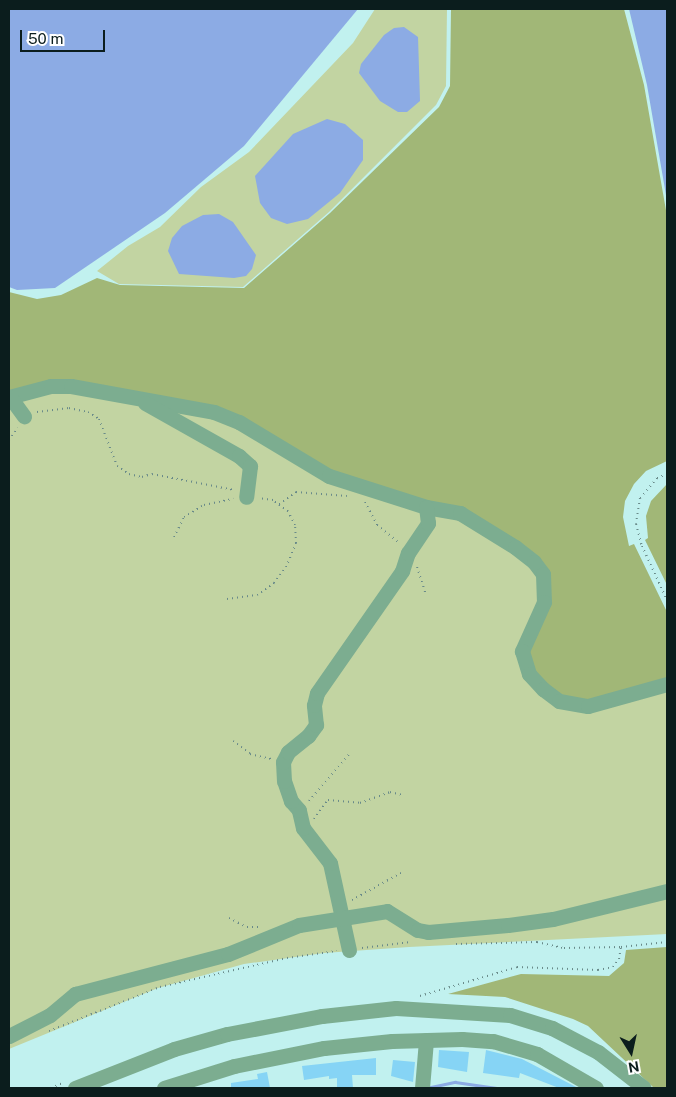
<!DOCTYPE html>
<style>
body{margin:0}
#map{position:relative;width:676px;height:1097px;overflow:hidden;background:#c1f1ef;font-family:"Public Sans",sans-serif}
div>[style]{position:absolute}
.green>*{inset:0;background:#c2d4a2}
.forest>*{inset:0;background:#a1b777}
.water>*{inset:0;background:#8cabe4}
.stream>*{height:3px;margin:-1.5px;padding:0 1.5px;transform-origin:1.5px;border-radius:1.5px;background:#8cabe4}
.building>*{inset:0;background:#86d4f5}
.path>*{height:2px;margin-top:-1px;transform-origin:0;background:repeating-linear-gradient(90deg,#698a89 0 1px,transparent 0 5px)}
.minor>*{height:15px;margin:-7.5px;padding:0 7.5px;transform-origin:7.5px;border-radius:7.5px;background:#7cad90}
span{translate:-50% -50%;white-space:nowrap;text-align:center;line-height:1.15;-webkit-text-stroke:4.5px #fff;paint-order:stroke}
.frame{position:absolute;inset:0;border:10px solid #0b1d1d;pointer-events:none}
.north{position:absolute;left:606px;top:1027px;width:50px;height:50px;-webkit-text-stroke:4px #fff;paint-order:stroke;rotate:170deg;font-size:14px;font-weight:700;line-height:20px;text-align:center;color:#0b1d1d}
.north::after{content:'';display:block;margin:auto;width:18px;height:22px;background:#0b1d1d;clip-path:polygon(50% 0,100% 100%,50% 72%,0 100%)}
.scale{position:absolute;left:20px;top:30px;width:85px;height:22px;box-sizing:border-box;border:2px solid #0b1d1d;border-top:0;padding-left:6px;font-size:15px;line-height:18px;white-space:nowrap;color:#0b1d1d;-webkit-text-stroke:4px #fff;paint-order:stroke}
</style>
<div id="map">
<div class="green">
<i style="clip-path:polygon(375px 9px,447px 9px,446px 86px,436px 105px,329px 212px,243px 287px,119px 284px,97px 271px,128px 246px,160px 227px,201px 187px,249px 152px,353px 43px)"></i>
<i style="clip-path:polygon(68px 388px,206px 414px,486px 530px,667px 687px,667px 934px,409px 947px,324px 953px,244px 964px,158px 988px,9px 1049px,9px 400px)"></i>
</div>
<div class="forest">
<i style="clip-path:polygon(451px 9px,624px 9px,644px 85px,667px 216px,667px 461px,646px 471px,634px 484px,625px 501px,623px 517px,629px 546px,634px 544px,667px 612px,667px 681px,586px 704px,546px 688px,526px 658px,547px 577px,478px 520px,332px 474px,245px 423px,94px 388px,9px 394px,9px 292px,37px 299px,61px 295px,97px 278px,120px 285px,244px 288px,330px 213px,439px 107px,450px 86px)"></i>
<i style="clip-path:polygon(667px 484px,667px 585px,645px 540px,648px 538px,646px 516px,651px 501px)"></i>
<i style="clip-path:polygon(667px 947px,667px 1088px,654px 1088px,588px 1026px,573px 1019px,505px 997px,448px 994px,521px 974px,609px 976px,624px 963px,626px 950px)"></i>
</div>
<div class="water">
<i style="clip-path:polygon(9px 9px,358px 9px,244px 146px,165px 213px,55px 288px,17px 290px,9px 287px)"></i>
<i style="clip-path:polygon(629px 9px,667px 9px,667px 201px,647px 85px)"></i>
<i style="clip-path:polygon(404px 27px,418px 37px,420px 101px,407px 112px,398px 112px,380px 101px,359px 73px,361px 64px,384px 35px,394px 28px)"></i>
<i style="clip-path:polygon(327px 119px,345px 124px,363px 140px,363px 160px,340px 193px,308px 219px,287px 224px,271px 218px,260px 203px,255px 176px,293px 134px)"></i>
<i style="clip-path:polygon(219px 214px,233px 222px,256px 255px,252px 269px,246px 276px,234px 278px,179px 274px,168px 251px,172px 238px,182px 226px,203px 215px)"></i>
</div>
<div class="stream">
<i style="left:426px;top:1088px;width:30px;rotate:-12deg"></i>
<i style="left:455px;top:1082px;width:42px;rotate:8.1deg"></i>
</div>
<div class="building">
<i style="clip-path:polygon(439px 1050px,469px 1052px,467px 1072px,438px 1067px)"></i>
<i style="clip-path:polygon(486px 1050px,522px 1059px,578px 1088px,559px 1088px,520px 1073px,519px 1078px,483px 1073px)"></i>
<i style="clip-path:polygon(376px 1058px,376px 1075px,352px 1075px,353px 1088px,337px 1088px,337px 1078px,329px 1079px,329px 1076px,304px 1080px,302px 1066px)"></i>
<i style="clip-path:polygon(393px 1060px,415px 1062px,413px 1082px,391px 1076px)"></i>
<i style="clip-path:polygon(267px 1072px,270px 1088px,231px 1088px,231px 1083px,258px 1079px,257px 1074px)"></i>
</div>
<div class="path">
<i style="left:37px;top:412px;width:32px;rotate:-7deg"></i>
<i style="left:69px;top:408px;width:19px;rotate:12deg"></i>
<i style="left:88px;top:412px;width:13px;rotate:32deg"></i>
<i style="left:99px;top:419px;width:50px;rotate:69deg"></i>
<i style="left:117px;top:466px;width:14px;rotate:34deg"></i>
<i style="left:129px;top:474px;width:13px;rotate:13deg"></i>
<i style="left:142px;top:477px;width:10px;rotate:-17deg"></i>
<i style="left:152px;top:474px;width:84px;rotate:11deg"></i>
<i style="left:9px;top:440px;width:15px;rotate:-53deg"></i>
<i style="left:667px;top:474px;width:11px;rotate:158deg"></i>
<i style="left:657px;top:478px;width:26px;rotate:130deg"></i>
<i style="left:640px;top:498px;width:26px;rotate:99deg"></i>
<i style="left:636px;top:524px;width:23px;rotate:75deg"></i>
<i style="left:642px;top:546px;width:60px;rotate:65.2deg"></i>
<i style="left:365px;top:502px;width:26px;rotate:62deg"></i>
<i style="left:377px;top:525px;width:28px;rotate:39deg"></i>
<i style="left:279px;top:504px;width:21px;rotate:-35deg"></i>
<i style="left:296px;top:492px;width:51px;rotate:4.5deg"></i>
<i style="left:174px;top:537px;width:22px;rotate:-63deg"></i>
<i style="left:184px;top:517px;width:23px;rotate:-31deg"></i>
<i style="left:204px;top:505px;width:30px;rotate:-12deg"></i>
<i style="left:417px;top:567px;width:28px;rotate:72deg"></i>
<i style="left:227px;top:599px;width:30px;rotate:-8deg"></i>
<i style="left:257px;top:595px;width:21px;rotate:-35deg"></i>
<i style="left:274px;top:583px;width:20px;rotate:-53deg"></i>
<i style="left:286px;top:567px;width:26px;rotate:-67deg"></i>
<i style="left:296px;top:543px;width:18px;rotate:-93deg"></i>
<i style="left:295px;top:525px;width:16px;rotate:-117deg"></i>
<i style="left:288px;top:511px;width:19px;rotate:-144deg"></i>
<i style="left:273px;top:500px;width:15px;rotate:-172deg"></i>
<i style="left:233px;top:741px;width:21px;rotate:37deg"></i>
<i style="left:250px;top:754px;width:22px;rotate:13deg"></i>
<i style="left:309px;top:801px;width:63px;rotate:-49.5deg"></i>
<i style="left:314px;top:819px;width:24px;rotate:-54deg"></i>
<i style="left:328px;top:800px;width:32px;rotate:5deg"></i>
<i style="left:360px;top:803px;width:32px;rotate:-20deg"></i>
<i style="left:390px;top:792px;width:13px;rotate:13deg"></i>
<i style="left:352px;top:900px;width:56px;rotate:-28.9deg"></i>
<i style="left:229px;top:918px;width:20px;rotate:27deg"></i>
<i style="left:247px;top:927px;width:12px"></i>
<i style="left:456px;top:944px;width:81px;rotate:-1.4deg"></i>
<i style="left:537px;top:942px;width:28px;rotate:13deg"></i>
<i style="left:564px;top:948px;width:57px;rotate:-1deg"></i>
<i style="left:621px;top:947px;width:46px;rotate:-6.2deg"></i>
<i style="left:362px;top:948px;width:49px;rotate:-7deg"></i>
<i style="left:420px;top:996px;width:101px;rotate:-16.6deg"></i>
<i style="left:517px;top:967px;width:81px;rotate:2.1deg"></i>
<i style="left:598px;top:970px;width:15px;rotate:-11deg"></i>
<i style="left:613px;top:967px;width:10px;rotate:-53deg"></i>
<i style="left:619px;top:959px;width:12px;rotate:-81deg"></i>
<i style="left:49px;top:1031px;width:119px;rotate:-21.6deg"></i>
<i style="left:160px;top:987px;width:130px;rotate:-12.9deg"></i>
<i style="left:287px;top:958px;width:50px;rotate:-8deg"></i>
<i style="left:51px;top:1088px;width:13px;rotate:-23deg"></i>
</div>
<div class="minor">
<i style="left:9px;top:397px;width:43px;rotate:-14.7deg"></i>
<i style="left:51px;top:386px;width:20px"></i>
<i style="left:71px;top:386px;width:145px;rotate:10.3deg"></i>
<i style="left:214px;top:412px;width:27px;rotate:22deg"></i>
<i style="left:239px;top:422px;width:105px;rotate:31deg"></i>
<i style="left:329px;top:476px;width:102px;rotate:17.7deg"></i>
<i style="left:426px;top:507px;width:35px;rotate:10deg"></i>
<i style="left:460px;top:513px;width:65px;rotate:31.7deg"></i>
<i style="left:515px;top:547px;width:24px;rotate:38deg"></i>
<i style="left:534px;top:562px;width:15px;rotate:53deg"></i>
<i style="left:543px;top:574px;width:28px;rotate:88deg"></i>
<i style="left:544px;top:602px;width:54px;rotate:114.2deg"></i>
<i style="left:522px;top:651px;width:24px;rotate:73deg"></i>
<i style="left:529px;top:674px;width:21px;rotate:47deg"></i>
<i style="left:543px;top:689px;width:20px;rotate:37deg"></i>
<i style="left:559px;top:701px;width:29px;rotate:10deg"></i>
<i style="left:588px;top:706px;width:82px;rotate:-15.6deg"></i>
<i style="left:10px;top:397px;width:24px;rotate:54deg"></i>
<i style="left:145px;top:403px;width:108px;rotate:29.4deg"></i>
<i style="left:239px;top:456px;width:15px;rotate:42deg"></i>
<i style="left:250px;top:466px;width:31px;rotate:97deg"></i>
<i style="left:349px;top:950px;width:89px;rotate:-102.3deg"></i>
<i style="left:330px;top:863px;width:44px;rotate:-127.6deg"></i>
<i style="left:303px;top:828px;width:18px;rotate:-103deg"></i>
<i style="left:299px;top:810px;width:12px;rotate:-132deg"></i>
<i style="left:291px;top:801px;width:21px;rotate:-109deg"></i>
<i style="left:284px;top:781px;width:19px;rotate:-93deg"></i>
<i style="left:283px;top:762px;width:11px;rotate:-63deg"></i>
<i style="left:288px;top:752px;width:26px;rotate:-39deg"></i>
<i style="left:308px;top:736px;width:14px;rotate:-54deg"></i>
<i style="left:316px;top:725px;width:20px;rotate:-96deg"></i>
<i style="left:314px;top:705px;width:12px;rotate:-76deg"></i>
<i style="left:317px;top:693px;width:149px;rotate:-55.1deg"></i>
<i style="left:402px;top:571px;width:19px;rotate:-72deg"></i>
<i style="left:408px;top:553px;width:36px;rotate:-56deg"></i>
<i style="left:428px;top:523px;width:16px;rotate:-97deg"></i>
<i style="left:9px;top:1036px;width:46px;rotate:-27.1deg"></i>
<i style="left:50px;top:1015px;width:33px;rotate:-40deg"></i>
<i style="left:75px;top:994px;width:158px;rotate:-14.7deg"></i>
<i style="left:228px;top:954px;width:77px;rotate:-22.2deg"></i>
<i style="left:299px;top:925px;width:89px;rotate:-9deg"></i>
<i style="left:387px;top:911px;width:36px;rotate:32deg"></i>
<i style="left:418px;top:930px;width:10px;rotate:11deg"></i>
<i style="left:428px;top:932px;width:80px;rotate:-5deg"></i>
<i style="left:508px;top:925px;width:45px;rotate:-7.6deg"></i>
<i style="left:553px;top:919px;width:117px;rotate:-13.8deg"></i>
<i style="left:75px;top:1088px;width:106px;rotate:-21.5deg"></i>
<i style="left:174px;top:1049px;width:55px;rotate:-15.8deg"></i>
<i style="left:227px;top:1034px;width:97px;rotate:-10.7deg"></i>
<i style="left:322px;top:1016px;width:74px;rotate:-6.2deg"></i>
<i style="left:396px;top:1008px;width:114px;rotate:3.5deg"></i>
<i style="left:510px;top:1015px;width:44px;rotate:17.2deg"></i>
<i style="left:552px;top:1028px;width:52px;rotate:27.6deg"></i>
<i style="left:598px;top:1052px;width:58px;rotate:38deg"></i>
<i style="left:164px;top:1088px;width:73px;rotate:-17.4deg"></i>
<i style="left:234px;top:1066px;width:92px;rotate:-11.3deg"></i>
<i style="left:324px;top:1048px;width:68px;rotate:-5.9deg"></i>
<i style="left:392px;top:1041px;width:70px;rotate:-1.6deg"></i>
<i style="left:462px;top:1039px;width:31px;rotate:4deg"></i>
<i style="left:493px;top:1041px;width:46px;rotate:16.5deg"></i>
<i style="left:537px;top:1054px;width:68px;rotate:30deg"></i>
<i style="left:422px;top:1088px;width:48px;rotate:-85.2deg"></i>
</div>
<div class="frame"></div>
<div class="north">N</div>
<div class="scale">50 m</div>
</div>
